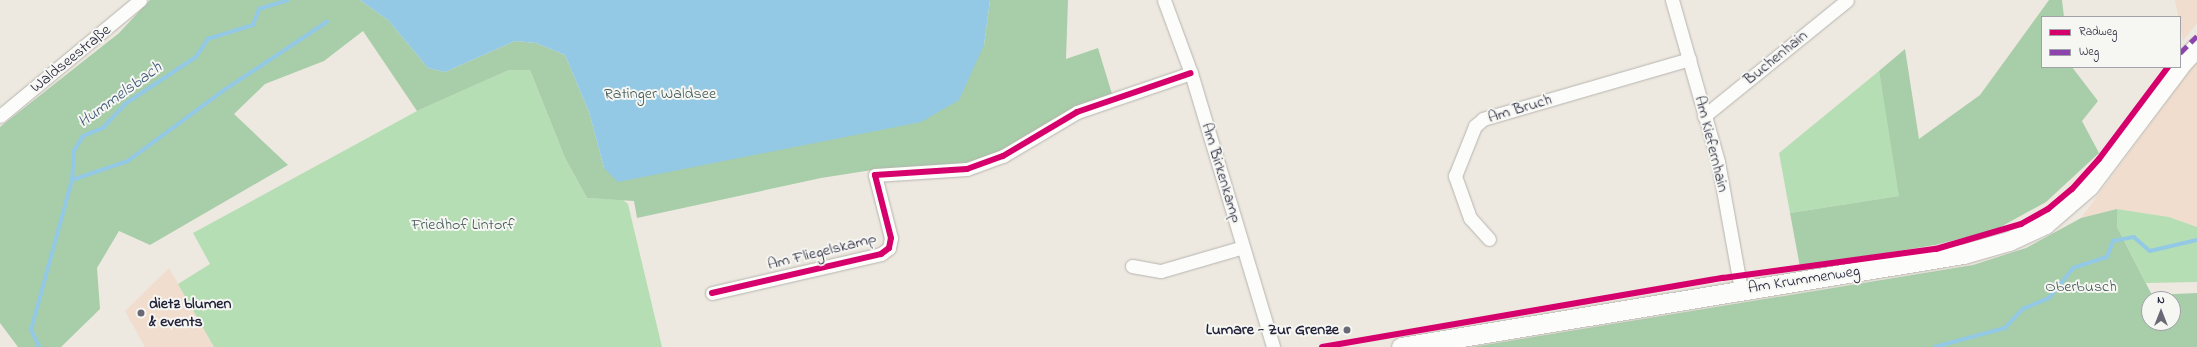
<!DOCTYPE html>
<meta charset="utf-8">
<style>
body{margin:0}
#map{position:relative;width:2197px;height:347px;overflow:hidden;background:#eee9e0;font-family:"Indie Flower",sans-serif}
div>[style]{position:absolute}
.built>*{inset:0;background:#f1ddce}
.green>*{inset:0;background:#b6deb5}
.forest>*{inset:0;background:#a8cda9}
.water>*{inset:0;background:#93c9e5}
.stream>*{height:3.5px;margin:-1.75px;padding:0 1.75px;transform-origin:1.75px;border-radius:1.75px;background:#93c9e5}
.roads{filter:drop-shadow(0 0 1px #b6b4b0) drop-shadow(0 0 1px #b6b4b0)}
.minor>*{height:13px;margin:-6.5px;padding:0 6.5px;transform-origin:6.5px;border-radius:6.5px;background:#fcfcfa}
.secondary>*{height:19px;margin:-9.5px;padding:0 9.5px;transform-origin:9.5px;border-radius:9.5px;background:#fcfcfa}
.quiet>*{height:5px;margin-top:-2.5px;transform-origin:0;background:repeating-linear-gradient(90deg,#8e44ad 0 10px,transparent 0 15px)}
.cycleway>*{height:6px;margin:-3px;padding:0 3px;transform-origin:3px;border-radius:3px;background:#d6006c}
.dots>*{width:11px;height:11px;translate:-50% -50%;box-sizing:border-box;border:2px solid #f6f6f2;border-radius:50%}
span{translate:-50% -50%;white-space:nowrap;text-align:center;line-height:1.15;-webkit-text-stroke:4px #f6f6f2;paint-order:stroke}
.street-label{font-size:16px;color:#22223b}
.park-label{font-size:16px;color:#415855}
.poi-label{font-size:16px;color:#22223b;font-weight:700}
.left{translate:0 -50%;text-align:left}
.right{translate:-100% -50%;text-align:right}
.water-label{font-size:17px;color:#3c5877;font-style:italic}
.legend{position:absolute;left:2041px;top:16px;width:140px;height:52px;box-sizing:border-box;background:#f6f6f2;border:1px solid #a1a1a9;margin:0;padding:5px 7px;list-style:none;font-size:12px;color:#22223b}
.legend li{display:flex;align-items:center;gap:8px;height:20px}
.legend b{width:20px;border:1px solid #a1a1a9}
.north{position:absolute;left:2141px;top:291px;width:40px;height:40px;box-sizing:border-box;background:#f6f6f2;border:1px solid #a1a1a9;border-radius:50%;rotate:0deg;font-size:11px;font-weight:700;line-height:16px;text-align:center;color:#22223b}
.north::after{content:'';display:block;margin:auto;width:14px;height:18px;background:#696875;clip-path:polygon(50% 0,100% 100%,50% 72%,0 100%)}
</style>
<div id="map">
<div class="built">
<i style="clip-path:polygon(2175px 0,2197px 0,2197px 23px,2183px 41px)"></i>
<i style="clip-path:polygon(2197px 61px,2197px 227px,2169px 217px,2117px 209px,2081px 218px)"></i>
<i style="clip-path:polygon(169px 268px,214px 347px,145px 347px,125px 311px)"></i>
</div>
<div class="green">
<i style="clip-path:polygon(509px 70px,530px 70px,565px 158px,587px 198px,623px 200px,628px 204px,662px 347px,214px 347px,178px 284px,210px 264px,193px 233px,417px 111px)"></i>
<i style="clip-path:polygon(1879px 71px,1900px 196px,1790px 213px,1779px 153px)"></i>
<i style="clip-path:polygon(2117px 209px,2169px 217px,2197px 227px,2197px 282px,2146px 283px,2117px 227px)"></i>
</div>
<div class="forest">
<i style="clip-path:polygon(150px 0,360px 0,388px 20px,428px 68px,445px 72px,515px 41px,536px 43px,565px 55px,589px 112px,604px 168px,984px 45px,990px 0,1068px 0,1066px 59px,1098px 48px,1112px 94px,1004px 151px,966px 164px,872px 170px,821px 178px,637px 218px,634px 201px,587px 198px,565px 158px,530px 70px,509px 70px,417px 111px,363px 31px,324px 61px,265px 84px,234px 114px,288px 165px,150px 245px,119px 231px,97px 268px,100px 309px,61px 347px,18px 347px,0 323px,0 127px,119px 33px)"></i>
<i style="clip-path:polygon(2049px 0,2062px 0,2064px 17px,2042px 17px,2042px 67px,2072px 67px,2098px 101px,2082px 121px,2099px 153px,2046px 202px,1995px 230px,1935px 245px,1800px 267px,1790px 213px,1899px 196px,1879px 71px,1905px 49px,1919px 139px,1980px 95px)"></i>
<i style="clip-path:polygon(evenodd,2117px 209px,2117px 227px,2152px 295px,2197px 293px,2197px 347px,1472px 347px,1973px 265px,2026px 248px,2081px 218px,2117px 209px,2149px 299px,2173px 299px,2173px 323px,2149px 323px,2149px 299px)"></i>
</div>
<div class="water">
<i style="clip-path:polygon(360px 0,990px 0,984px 45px,959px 100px,921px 122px,618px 182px,604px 168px,589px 112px,565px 55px,536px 43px,515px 41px,445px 72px,428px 68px,388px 20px)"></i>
</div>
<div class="stream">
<i style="left:72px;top:180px;width:59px;rotate:-18.7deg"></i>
<i style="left:128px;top:161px;width:118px;rotate:-36.4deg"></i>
<i style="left:223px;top:91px;width:125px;rotate:-33.6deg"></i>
<i style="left:39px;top:347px;width:19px;rotate:-115deg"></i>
<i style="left:31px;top:330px;width:156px;rotate:-74.7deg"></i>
<i style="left:72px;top:180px;width:29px;rotate:-86deg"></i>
<i style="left:74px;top:151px;width:17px;rotate:-59deg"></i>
<i style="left:83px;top:136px;width:22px;rotate:-22deg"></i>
<i style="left:103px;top:128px;width:33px;rotate:-47deg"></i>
<i style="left:125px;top:104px;width:85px;rotate:-33.5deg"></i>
<i style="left:196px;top:57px;width:22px;rotate:-56deg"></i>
<i style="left:208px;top:39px;width:47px;rotate:-17.3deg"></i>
<i style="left:253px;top:25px;width:17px;rotate:-69deg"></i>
<i style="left:259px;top:9px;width:30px;rotate:-17deg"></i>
<i style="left:1935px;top:347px;width:73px;rotate:-15.2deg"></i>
<i style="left:2005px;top:328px;width:26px;rotate:-47deg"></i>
<i style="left:2023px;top:309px;width:28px;rotate:-23deg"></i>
<i style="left:2049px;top:298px;width:38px;rotate:-51deg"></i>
<i style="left:2073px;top:268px;width:36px;rotate:-18deg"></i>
<i style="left:2107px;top:257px;width:17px;rotate:-69deg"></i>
<i style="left:2113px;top:241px;width:21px;rotate:-11deg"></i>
<i style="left:2134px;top:237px;width:21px;rotate:41deg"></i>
<i style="left:2150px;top:251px;width:48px;rotate:-13.2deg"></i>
</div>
<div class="roads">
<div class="minor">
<i style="left:1164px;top:0;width:78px;rotate:69.7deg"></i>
<i style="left:1191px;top:73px;width:286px;rotate:73.3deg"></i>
<i style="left:1672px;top:0;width:168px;rotate:74.1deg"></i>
<i style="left:1718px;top:162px;width:130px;rotate:79.8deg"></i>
<i style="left:0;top:116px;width:182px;rotate:-39.6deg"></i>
<i style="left:1704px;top:116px;width:184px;rotate:-39deg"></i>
<i style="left:1489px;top:239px;width:28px;rotate:-132deg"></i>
<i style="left:1470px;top:218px;width:45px;rotate:-109.7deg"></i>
<i style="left:1455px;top:176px;width:54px;rotate:-68.2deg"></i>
<i style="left:1475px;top:126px;width:11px;rotate:-41deg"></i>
<i style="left:1483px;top:119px;width:215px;rotate:-16.2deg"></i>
<i style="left:1132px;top:266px;width:29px;rotate:10deg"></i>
<i style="left:1161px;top:271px;width:85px;rotate:-16.3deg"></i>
<i style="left:712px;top:293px;width:173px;rotate:-13deg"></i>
<i style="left:881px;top:254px;width:10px;rotate:-37deg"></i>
<i style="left:889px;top:248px;width:10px;rotate:-79deg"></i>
<i style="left:891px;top:238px;width:65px;rotate:-104.3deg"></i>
<i style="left:875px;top:175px;width:92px;rotate:-3.7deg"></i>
<i style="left:967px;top:169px;width:38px;rotate:-20deg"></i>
<i style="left:1003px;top:156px;width:86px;rotate:-30.7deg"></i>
<i style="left:1077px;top:112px;width:120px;rotate:-18.9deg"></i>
</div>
<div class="secondary">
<i style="left:2180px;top:65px;width:25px;rotate:-47deg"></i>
<i style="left:1401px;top:347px;width:570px;rotate:-9.4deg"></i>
<i style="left:1963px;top:254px;width:48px;rotate:-15.8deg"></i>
<i style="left:2009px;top:241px;width:40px;rotate:-25deg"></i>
<i style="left:2045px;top:224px;width:58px;rotate:-40.8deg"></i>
<i style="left:2089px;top:186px;width:149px;rotate:-52.9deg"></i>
</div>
</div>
<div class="quiet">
<i style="left:2180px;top:53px;width:24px;rotate:-45deg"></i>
</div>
<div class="cycleway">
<i style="left:712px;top:293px;width:173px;rotate:-13deg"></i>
<i style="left:881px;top:254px;width:10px;rotate:-37deg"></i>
<i style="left:889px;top:248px;width:10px;rotate:-79deg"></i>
<i style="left:891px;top:238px;width:65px;rotate:-104.3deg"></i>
<i style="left:875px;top:175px;width:92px;rotate:-3.7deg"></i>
<i style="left:967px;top:169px;width:38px;rotate:-20deg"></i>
<i style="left:1003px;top:156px;width:86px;rotate:-30.7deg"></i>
<i style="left:1077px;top:112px;width:120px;rotate:-18.9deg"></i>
<i style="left:1322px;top:347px;width:407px;rotate:-9.8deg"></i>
<i style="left:1723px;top:278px;width:215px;rotate:-7.8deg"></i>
<i style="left:1936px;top:249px;width:89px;rotate:-16.4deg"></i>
<i style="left:2021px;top:224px;width:31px;rotate:-29deg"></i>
<i style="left:2048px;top:209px;width:31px;rotate:-40deg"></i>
<i style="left:2072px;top:189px;width:40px;rotate:-48deg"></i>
<i style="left:2099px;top:159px;width:115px;rotate:-53.1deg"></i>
</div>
<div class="dots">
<i style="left:141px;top:313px;background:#696875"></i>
<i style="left:1347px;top:330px;background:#696875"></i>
</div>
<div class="street-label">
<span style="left:1776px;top:58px;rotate:-39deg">Buchenhain</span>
<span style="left:71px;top:59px;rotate:-39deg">Waldseestraße</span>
<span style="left:1520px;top:109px;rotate:-17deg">Am Bruch</span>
<span style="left:1711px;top:144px;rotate:76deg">Am Kiefernhain</span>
<span style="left:1221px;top:173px;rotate:73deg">Am Birkenkamp</span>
<span style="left:822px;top:252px;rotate:-14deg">Am Fliegelskamp</span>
<span style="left:1804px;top:280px;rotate:-9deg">Am Krummenweg</span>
</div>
<div class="park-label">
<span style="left:660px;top:94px">Ratinger Waldsee</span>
<span style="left:463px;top:225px">Friedhof Lintorf</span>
<span style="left:2081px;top:287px">Oberbusch</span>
</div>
<div class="poi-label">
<span class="left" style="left:149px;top:313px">dietz blumen<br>&amp; events</span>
<span class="right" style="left:1339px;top:330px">Lumare - Zur Grenze</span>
</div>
<div class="water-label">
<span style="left:120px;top:95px;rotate:-36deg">Hummelsbach</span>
</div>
<ul class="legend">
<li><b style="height:5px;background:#d6006c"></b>Radweg</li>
<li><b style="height:5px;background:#8e44ad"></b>Weg</li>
</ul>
<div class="north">N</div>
</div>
